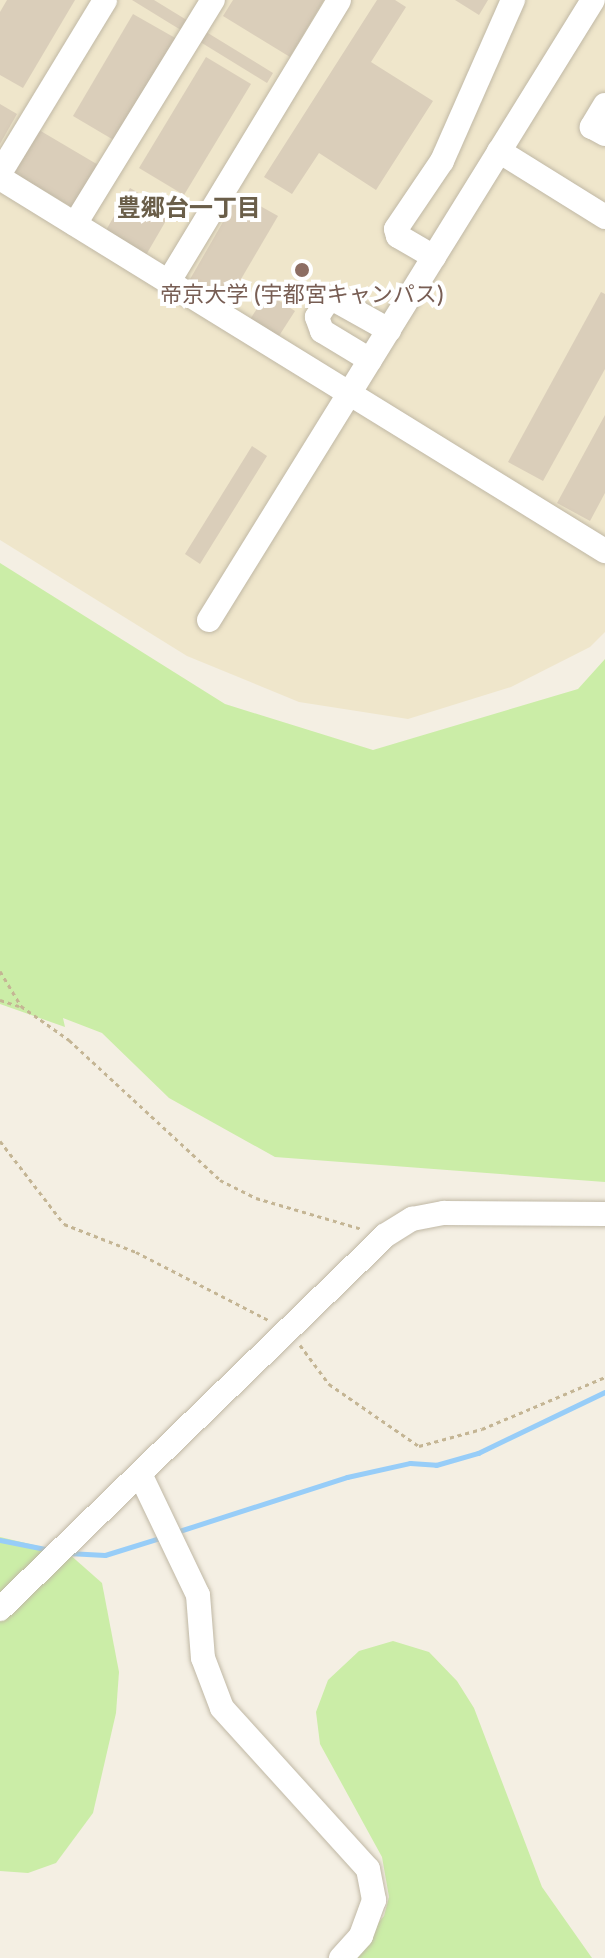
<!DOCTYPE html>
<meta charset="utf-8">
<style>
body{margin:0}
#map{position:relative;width:605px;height:1958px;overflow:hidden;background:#f4efe3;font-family:"Varela Round","Noto Sans JP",sans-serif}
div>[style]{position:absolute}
.education>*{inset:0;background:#efe6cb}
.green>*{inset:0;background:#cbeda7}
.stream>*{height:5px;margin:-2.5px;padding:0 2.5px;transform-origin:2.5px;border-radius:2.5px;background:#97cdf8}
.building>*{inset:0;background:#daceba}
.path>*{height:3px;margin-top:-1.5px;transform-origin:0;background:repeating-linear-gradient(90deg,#c4b594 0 4px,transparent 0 8px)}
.roads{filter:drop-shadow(0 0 2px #c0b8a5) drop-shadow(0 0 2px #c0b8a5)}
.minor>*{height:24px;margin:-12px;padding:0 12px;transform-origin:12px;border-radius:12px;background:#fff}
.dots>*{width:22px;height:22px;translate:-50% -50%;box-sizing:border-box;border:4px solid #fff;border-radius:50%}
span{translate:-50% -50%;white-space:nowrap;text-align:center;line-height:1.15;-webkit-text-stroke:8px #fff;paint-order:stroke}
.education-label{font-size:22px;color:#785e54}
.neighbourhood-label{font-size:24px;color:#6a5e49;font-weight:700}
</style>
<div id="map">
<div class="education">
<i style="clip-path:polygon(0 0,605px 0,605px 632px,590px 647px,511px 687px,408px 719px,299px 702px,187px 656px,0 540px)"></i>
</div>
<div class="green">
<i style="clip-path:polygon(0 563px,225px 704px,373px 750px,578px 689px,605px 659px,605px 1182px,275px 1157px,169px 1098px,102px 1033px,63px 1018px,65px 1027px,0 1004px)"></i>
<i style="clip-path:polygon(0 1537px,68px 1553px,102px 1583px,119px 1672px,116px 1713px,93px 1813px,56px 1863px,28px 1873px,0 1871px)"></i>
<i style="clip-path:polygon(393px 1641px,429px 1652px,457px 1681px,474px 1708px,542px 1887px,592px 1958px,338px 1958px,356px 1949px,384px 1916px,389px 1897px,382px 1857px,320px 1744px,316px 1712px,328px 1680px,359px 1651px)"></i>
</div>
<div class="stream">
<i style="left:176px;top:1532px;width:180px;rotate:-17.8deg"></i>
<i style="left:347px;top:1477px;width:65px;rotate:-12.5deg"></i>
<i style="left:410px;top:1463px;width:26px;rotate:4deg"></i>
<i style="left:436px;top:1465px;width:44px;rotate:-15.9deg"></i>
<i style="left:478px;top:1453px;width:141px;rotate:-25.7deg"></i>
<i style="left:0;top:1540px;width:51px;rotate:11.3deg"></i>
<i style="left:68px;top:1553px;width:37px;rotate:3deg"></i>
<i style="left:105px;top:1555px;width:61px;rotate:-17.2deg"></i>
</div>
<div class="building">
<i style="clip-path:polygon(7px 0,75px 0,23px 88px,0 75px,0 12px)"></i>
<i style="clip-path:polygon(132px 0,154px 0,273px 73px,267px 83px)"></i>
<i style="clip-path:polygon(233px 0,324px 0,290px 57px,223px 16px)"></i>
<i style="clip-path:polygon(377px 0,395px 0,406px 7px,371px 62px,433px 101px,376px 190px,319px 153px,292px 194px,264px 177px)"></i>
<i style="clip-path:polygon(455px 0,488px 0,479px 15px)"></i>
<i style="clip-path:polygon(133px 14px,177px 39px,117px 142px,73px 116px)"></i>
<i style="clip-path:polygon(206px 57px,251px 84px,184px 195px,139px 168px)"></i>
<i style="clip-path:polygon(0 104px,17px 114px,0 144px)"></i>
<i style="clip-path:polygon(39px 130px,100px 166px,75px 209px,14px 173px)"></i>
<i style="clip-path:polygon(130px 188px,171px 212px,146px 255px,105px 232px)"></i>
<i style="clip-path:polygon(239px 194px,278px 216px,227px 303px,189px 281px)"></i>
<i style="clip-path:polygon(601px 292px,605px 294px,605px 369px,543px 481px,508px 462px)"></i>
<i style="clip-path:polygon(267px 293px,295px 311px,277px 339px,249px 321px)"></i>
<i style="clip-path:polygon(605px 415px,605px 493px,590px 521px,557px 503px)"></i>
<i style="clip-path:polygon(252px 446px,267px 456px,200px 564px,185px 554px)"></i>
</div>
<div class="path">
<i style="left:0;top:971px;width:41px;rotate:59deg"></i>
<i style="left:21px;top:1006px;width:59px;rotate:35.3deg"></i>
<i style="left:69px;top:1040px;width:206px;rotate:42.8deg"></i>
<i style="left:220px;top:1180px;width:40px;rotate:26.6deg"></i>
<i style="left:256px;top:1198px;width:110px;rotate:16.3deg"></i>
<i style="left:0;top:1000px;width:20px;rotate:18deg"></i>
<i style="left:0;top:1141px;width:105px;rotate:52.4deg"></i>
<i style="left:64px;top:1224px;width:77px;rotate:21.3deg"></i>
<i style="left:136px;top:1252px;width:151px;rotate:27.2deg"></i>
<i style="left:300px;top:1345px;width:49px;rotate:53.4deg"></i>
<i style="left:329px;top:1384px;width:109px;rotate:34.6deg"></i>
<i style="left:419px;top:1446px;width:65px;rotate:-15.1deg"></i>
<i style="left:482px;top:1429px;width:134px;rotate:-22.9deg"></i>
</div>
<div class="roads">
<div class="minor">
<i style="left:605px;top:105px;width:26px;rotate:121deg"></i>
<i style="left:592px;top:127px;width:15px;rotate:28deg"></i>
<i style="left:499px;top:151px;width:125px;rotate:31.9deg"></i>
<i style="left:0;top:173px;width:202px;rotate:-58.7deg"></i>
<i style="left:0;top:178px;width:711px;rotate:31.66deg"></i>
<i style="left:75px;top:224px;width:263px;rotate:-58.4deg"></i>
<i style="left:434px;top:257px;width:42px;rotate:-149.7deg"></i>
<i style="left:398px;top:236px;width:7px;rotate:-106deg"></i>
<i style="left:396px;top:229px;width:82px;rotate:-55.9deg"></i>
<i style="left:442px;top:161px;width:176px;rotate:-66.2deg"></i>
<i style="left:169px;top:281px;width:328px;rotate:-58.8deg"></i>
<i style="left:370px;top:360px;width:56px;rotate:-148.9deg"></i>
<i style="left:322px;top:331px;width:15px;rotate:-110deg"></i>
<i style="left:317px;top:317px;width:17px;rotate:-57deg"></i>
<i style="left:326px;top:303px;width:9px;rotate:-18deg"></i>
<i style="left:335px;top:300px;width:62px;rotate:29.1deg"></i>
<i style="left:209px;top:620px;width:729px;rotate:-58.23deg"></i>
<i style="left:140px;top:1474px;width:134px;rotate:64.4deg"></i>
<i style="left:198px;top:1595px;width:63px;rotate:85.5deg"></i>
<i style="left:203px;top:1658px;width:53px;rotate:69.2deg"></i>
<i style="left:222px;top:1708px;width:217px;rotate:47.8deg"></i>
<i style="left:368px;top:1869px;width:32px;rotate:79deg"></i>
<i style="left:374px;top:1900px;width:38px;rotate:110deg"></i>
<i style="left:361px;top:1936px;width:30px;rotate:132deg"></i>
<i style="left:0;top:1609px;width:537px;rotate:-44.1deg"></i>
<i style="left:386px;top:1235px;width:31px;rotate:-32deg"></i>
<i style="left:412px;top:1219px;width:33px;rotate:-11deg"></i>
<i style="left:444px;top:1213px;width:161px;rotate:0.4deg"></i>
</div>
</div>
<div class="dots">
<i style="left:302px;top:270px;background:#8d6e63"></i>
</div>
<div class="education-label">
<span style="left:302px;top:296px">帝京大学 (宇都宮キャンパス)</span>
</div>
<div class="neighbourhood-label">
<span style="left:189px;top:209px">豊郷台一丁目</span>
</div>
</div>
